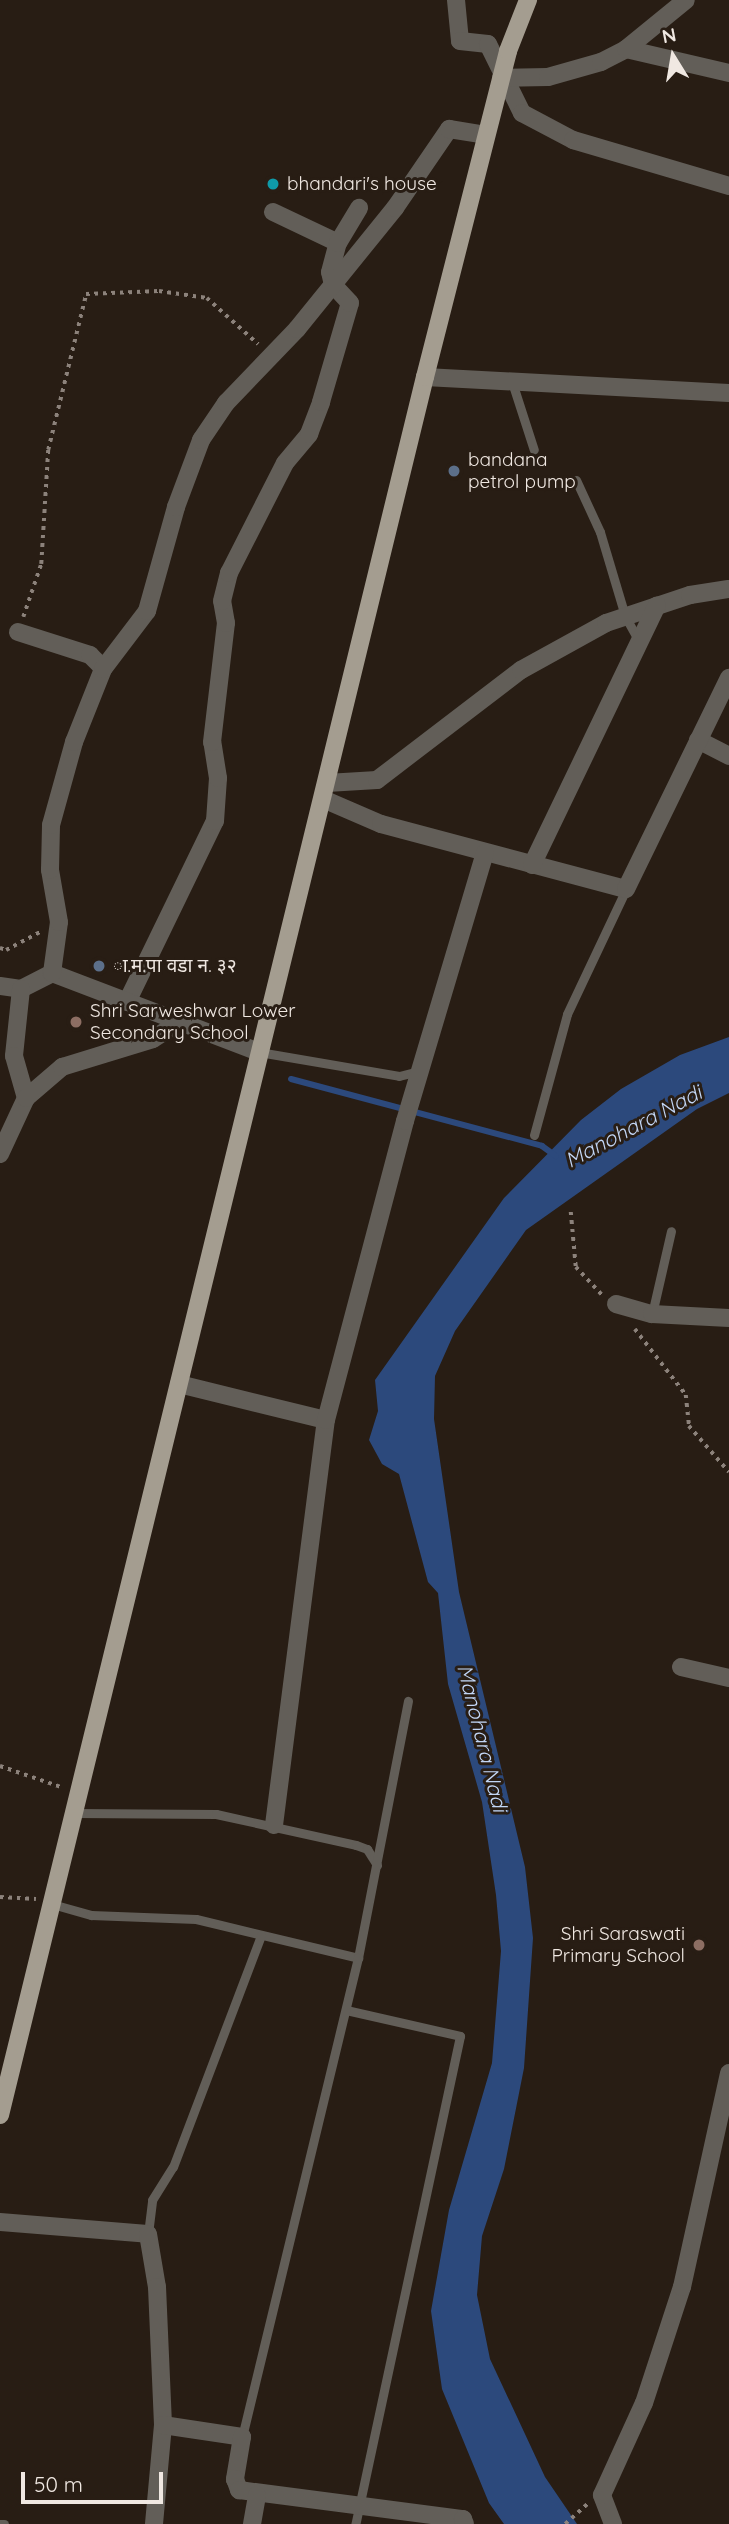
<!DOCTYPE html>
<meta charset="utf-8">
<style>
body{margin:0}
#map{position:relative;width:729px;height:2524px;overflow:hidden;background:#281d14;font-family:Quicksand,"Noto Sans Devanagari",sans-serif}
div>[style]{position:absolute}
.water>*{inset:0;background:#2c497c}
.stream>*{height:6px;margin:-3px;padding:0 3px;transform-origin:3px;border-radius:3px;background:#2c497c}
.path>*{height:3.5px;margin-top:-1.75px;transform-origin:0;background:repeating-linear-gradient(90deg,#8c827b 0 3.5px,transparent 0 8.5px)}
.service>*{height:9px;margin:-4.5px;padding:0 4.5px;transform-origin:4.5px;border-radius:4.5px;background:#625e58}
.minor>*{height:18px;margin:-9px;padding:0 9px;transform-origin:9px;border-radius:9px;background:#625e58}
.primary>*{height:18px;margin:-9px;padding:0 9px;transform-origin:9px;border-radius:9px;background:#a49d90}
.dots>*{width:19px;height:19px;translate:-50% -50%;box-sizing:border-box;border:4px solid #281d14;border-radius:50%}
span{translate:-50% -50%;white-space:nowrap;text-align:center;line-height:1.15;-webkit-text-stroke:6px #281d14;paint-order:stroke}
.poi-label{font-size:19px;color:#f0e8e2}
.left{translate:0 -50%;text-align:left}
.right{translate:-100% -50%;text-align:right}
.water-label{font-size:21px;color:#c2d6f6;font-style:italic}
.north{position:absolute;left:638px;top:21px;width:70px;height:70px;-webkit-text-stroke:5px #281d14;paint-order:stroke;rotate:349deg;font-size:19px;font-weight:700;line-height:28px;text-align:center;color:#f0e8e2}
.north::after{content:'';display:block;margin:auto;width:24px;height:32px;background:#f0e8e2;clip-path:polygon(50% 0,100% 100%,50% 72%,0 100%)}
.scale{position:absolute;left:21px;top:2472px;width:142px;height:32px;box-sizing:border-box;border:4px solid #f0e8e2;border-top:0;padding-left:9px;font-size:21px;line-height:24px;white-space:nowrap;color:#f0e8e2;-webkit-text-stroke:5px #281d14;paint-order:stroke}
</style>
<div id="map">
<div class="water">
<i style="clip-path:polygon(729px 1037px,729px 1093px,697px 1109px,526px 1230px,455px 1331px,435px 1376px,434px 1419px,459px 1592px,525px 1867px,533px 1938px,524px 2068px,504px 2169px,482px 2236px,477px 2295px,490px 2359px,545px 2477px,577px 2524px,504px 2524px,489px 2503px,442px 2389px,431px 2311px,449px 2210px,492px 2063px,501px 1951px,496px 1895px,482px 1802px,448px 1684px,438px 1593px,428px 1582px,399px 1474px,382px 1464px,369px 1440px,378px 1411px,375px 1380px,504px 1198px,581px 1120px,621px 1089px,680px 1055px)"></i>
</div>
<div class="stream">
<i style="left:291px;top:1079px;width:260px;rotate:14.9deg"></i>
<i style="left:542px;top:1146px;width:17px;rotate:36deg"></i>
</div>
<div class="path">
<i style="left:23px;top:617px;width:56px;rotate:-71.2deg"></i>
<i style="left:41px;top:564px;width:114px;rotate:-86.5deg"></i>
<i style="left:48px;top:450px;width:161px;rotate:-76.3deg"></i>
<i style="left:86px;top:294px;width:73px;rotate:-2.4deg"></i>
<i style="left:159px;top:291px;width:49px;rotate:8.3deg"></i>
<i style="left:207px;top:298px;width:69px;rotate:42deg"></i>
<i style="left:0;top:948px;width:6px;rotate:18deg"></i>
<i style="left:6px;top:950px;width:40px;rotate:-28deg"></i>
<i style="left:571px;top:1212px;width:55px;rotate:84.8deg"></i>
<i style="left:576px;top:1267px;width:40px;rotate:47deg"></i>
<i style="left:635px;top:1329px;width:83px;rotate:52.3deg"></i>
<i style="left:686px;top:1395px;width:31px;rotate:84deg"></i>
<i style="left:689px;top:1426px;width:61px;rotate:49deg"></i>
<i style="left:0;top:1766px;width:65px;rotate:19deg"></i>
<i style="left:0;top:1897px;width:36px;rotate:3deg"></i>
<i style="left:565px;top:2524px;width:31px;rotate:-42deg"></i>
</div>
<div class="service">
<i style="left:512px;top:382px;width:71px;rotate:72.1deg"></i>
<i style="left:576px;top:480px;width:57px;rotate:65.2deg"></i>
<i style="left:600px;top:532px;width:88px;rotate:73.4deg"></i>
<i style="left:625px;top:616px;width:29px;rotate:61deg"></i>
<i style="left:259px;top:1052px;width:142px;rotate:9.7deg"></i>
<i style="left:399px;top:1076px;width:21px;rotate:-14deg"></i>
<i style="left:534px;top:1135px;width:125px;rotate:-74.7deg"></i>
<i style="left:567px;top:1014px;width:138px;rotate:-64.7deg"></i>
<i style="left:652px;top:1314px;width:85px;rotate:-77.1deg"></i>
<i style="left:75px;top:1813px;width:141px;rotate:0.4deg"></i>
<i style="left:216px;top:1814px;width:143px;rotate:12.5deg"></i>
<i style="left:356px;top:1845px;width:12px;rotate:20deg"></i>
<i style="left:367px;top:1849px;width:19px;rotate:58deg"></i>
<i style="left:52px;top:1904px;width:41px;rotate:15.8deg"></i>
<i style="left:91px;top:1915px;width:105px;rotate:2.2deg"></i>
<i style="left:196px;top:1919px;width:167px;rotate:13.5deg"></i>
<i style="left:358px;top:1958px;width:262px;rotate:-79deg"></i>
<i style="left:346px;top:2010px;width:117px;rotate:12.8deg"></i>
<i style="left:460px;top:2036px;width:499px;rotate:102.1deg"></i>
<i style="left:148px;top:2234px;width:34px;rotate:-83deg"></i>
<i style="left:152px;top:2200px;width:39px;rotate:-58deg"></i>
<i style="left:173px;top:2167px;width:248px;rotate:-69.2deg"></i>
<i style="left:242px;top:2437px;width:493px;rotate:-76.4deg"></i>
<i style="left:0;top:2524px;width:4px"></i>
</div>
<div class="minor">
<i style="left:456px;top:0;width:41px;rotate:84.4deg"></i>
<i style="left:460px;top:41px;width:28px;rotate:6deg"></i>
<i style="left:488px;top:44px;width:77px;rotate:63.8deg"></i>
<i style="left:522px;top:113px;width:58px;rotate:27.9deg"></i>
<i style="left:573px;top:140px;width:163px;rotate:16.4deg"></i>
<i style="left:626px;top:49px;width:106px;rotate:13.1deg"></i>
<i style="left:501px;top:78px;width:47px;rotate:-1.2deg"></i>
<i style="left:548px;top:77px;width:55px;rotate:-15.8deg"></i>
<i style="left:601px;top:62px;width:28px;rotate:-27deg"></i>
<i style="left:626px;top:49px;width:77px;rotate:-39.2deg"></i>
<i style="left:273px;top:212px;width:72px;rotate:25.5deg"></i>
<i style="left:425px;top:377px;width:304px;rotate:3deg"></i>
<i style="left:18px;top:632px;width:76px;rotate:17.7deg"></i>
<i style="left:90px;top:655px;width:18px;rotate:45deg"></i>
<i style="left:698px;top:740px;width:35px;rotate:27deg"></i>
<i style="left:327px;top:783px;width:50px;rotate:-3.4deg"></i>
<i style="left:377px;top:780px;width:181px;rotate:-37.4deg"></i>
<i style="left:521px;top:670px;width:97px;rotate:-28.9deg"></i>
<i style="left:606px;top:623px;width:89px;rotate:-18.4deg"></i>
<i style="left:690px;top:595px;width:39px;rotate:-9deg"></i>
<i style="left:323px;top:799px;width:63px;rotate:23.3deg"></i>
<i style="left:381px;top:824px;width:253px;rotate:14.9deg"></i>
<i style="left:626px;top:889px;width:235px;rotate:-64deg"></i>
<i style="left:532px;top:865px;width:288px;rotate:-64.3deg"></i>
<i style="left:0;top:986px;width:21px;rotate:8deg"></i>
<i style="left:21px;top:989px;width:35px;rotate:-27deg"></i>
<i style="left:21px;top:989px;width:67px;rotate:96deg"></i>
<i style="left:14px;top:1056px;width:44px;rotate:74.1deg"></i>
<i style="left:127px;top:1002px;width:201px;rotate:-64.1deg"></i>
<i style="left:215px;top:821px;width:43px;rotate:-86deg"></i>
<i style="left:218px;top:778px;width:36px;rotate:-99deg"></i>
<i style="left:212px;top:742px;width:120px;rotate:-83.3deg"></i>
<i style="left:226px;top:623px;width:22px;rotate:-100deg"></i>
<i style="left:222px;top:601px;width:29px;rotate:-76deg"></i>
<i style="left:229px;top:573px;width:123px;rotate:-63deg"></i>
<i style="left:285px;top:463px;width:38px;rotate:-50deg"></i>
<i style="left:309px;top:434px;width:34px;rotate:-69deg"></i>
<i style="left:321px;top:402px;width:103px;rotate:-73.7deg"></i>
<i style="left:350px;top:303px;width:25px;rotate:-133deg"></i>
<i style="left:333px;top:285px;width:13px;rotate:-103deg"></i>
<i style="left:330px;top:272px;width:30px;rotate:-75deg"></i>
<i style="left:338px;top:243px;width:41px;rotate:-59deg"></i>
<i style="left:259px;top:1052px;width:222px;rotate:-159.1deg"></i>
<i style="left:52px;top:973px;width:51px;rotate:-82.2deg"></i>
<i style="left:59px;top:922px;width:53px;rotate:-99.8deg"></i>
<i style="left:50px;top:870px;width:45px;rotate:-88.7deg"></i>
<i style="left:51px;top:825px;width:86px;rotate:-74.5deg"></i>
<i style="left:74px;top:742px;width:79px;rotate:-68.3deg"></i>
<i style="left:103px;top:669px;width:73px;rotate:-52.8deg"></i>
<i style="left:147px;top:611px;width:108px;rotate:-74.4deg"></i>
<i style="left:176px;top:507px;width:72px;rotate:-69.5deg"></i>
<i style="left:201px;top:440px;width:45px;rotate:-56deg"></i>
<i style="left:226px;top:403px;width:103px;rotate:-46.2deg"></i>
<i style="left:297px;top:329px;width:156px;rotate:-51deg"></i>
<i style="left:395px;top:208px;width:96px;rotate:-55.6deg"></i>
<i style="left:449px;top:129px;width:37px;rotate:9deg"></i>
<i style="left:0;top:1154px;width:62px;rotate:-65.1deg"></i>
<i style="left:26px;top:1098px;width:48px;rotate:-40.7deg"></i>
<i style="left:62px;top:1067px;width:95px;rotate:-17.1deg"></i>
<i style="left:153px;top:1039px;width:30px;rotate:-33deg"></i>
<i style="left:616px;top:1304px;width:37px;rotate:16deg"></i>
<i style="left:652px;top:1314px;width:77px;rotate:3deg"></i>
<i style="left:179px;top:1384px;width:151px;rotate:13.8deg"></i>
<i style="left:681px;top:1667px;width:49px;rotate:12.9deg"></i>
<i style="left:274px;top:1825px;width:408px;rotate:-82.7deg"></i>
<i style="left:326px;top:1420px;width:309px;rotate:-75.2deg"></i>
<i style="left:405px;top:1121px;width:280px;rotate:-73.4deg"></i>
<i style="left:0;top:2222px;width:148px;rotate:4.6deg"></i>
<i style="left:148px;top:2234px;width:54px;rotate:80.4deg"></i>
<i style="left:157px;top:2287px;width:138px;rotate:87.5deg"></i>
<i style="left:163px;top:2425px;width:99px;rotate:95.2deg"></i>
<i style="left:163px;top:2425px;width:80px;rotate:8.6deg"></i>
<i style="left:242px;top:2437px;width:43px;rotate:99.5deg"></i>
<i style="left:235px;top:2479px;width:12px;rotate:70deg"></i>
<i style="left:239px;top:2490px;width:226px;rotate:7.4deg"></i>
<i style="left:463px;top:2519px;width:5px;rotate:68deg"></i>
<i style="left:252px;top:2524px;width:29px;rotate:-80deg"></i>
<i style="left:613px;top:2524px;width:31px;rotate:-111deg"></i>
<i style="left:602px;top:2495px;width:101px;rotate:-65.5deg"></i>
<i style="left:644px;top:2403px;width:122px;rotate:-71.9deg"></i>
<i style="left:682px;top:2287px;width:219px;rotate:-77.6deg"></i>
</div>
<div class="primary">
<i style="left:0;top:2115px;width:1789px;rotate:-76.26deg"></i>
<i style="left:425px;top:377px;width:336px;rotate:-75.7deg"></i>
<i style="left:508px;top:51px;width:55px;rotate:-68.6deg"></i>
</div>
<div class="dots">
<i style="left:273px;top:184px;background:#0f9aa8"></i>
<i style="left:454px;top:471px;background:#5c6f8a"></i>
<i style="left:99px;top:966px;background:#5c6f8a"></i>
<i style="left:76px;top:1022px;background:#8d6e63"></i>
<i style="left:699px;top:1945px;background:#8d6e63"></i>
</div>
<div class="poi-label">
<span class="left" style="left:287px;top:184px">bhandari's house</span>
<span class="left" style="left:468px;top:471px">bandana<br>petrol pump</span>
<span class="left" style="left:113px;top:966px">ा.म.पा वडा न. ३२</span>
<span class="left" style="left:90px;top:1022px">Shri Sarweshwar Lower<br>Secondary School</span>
<span class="right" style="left:685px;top:1945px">Shri Saraswati<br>Primary School</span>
</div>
<div class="water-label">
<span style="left:633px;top:1126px;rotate:-28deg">Manohara Nadi</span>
<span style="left:483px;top:1738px;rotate:76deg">Manohara Nadi</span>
</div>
<div class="north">N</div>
<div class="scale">50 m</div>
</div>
